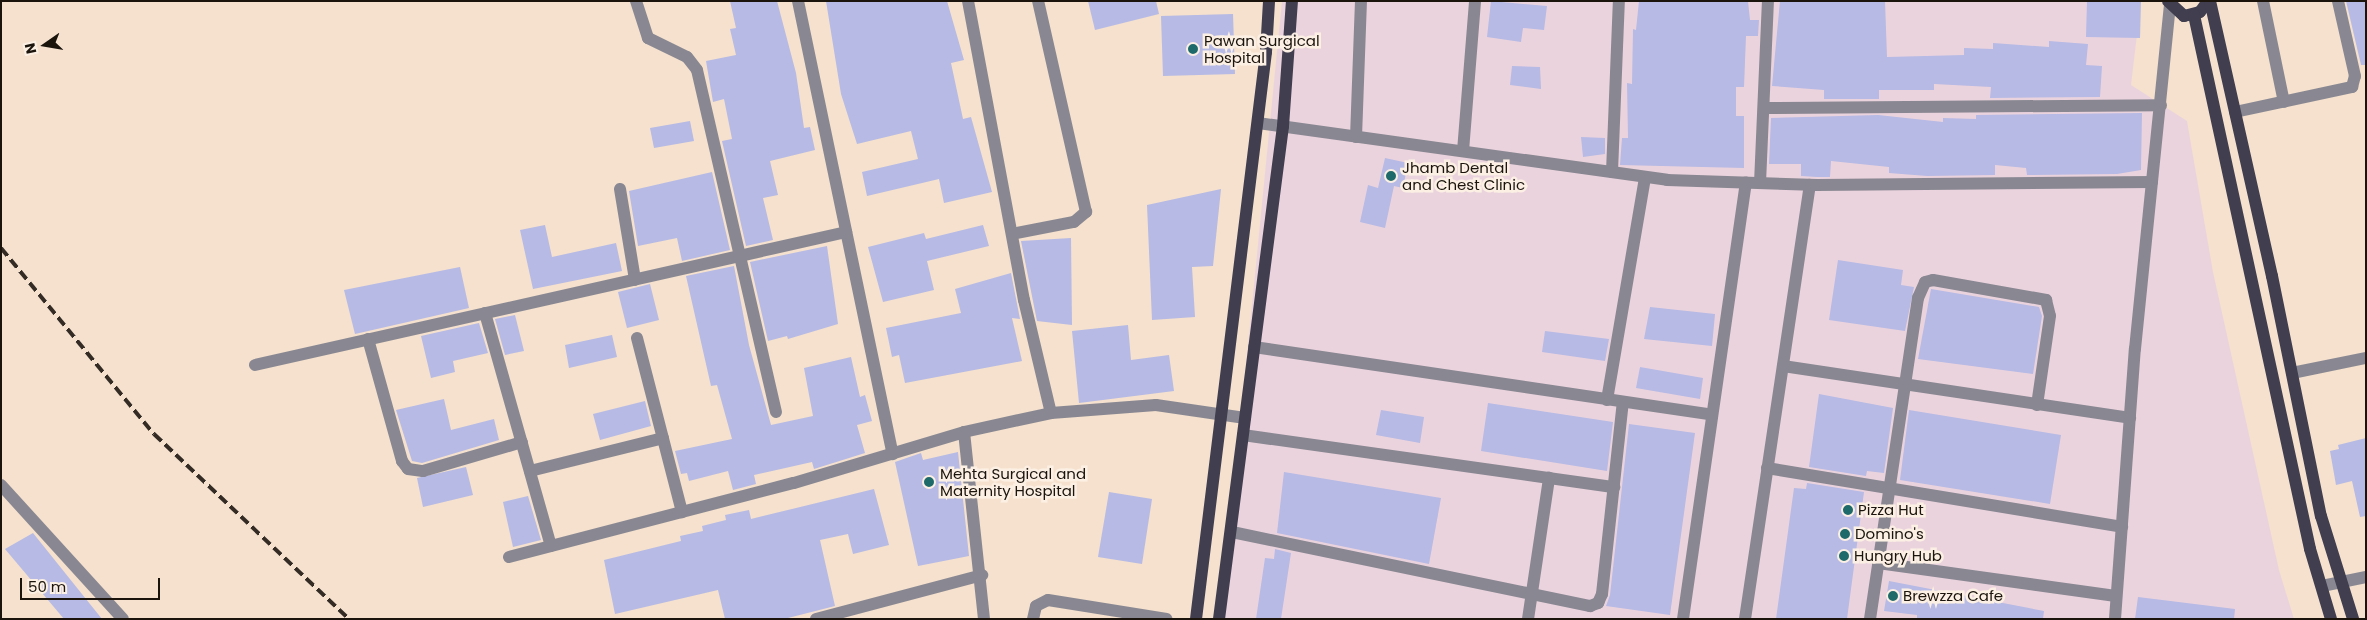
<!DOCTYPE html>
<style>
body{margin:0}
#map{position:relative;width:2367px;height:620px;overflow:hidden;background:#f5e1ce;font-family:Poppins,sans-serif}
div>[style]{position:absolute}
.commercial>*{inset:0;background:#ebd3de}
.building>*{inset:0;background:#b6bae4}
.minor>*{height:12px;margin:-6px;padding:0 6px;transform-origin:6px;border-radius:6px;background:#898892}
.major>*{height:12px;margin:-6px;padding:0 6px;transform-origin:6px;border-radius:6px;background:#403e4f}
.rail>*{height:4px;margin-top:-2px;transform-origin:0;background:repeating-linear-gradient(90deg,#342c24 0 10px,transparent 0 15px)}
.dots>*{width:14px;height:14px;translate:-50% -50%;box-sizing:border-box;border:2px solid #fcf0e4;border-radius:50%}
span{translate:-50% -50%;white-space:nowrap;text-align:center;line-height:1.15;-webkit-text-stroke:5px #fcf0e4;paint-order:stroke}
.poi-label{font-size:15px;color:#1a140d}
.left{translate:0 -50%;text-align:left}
.frame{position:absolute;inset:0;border:2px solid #1a140d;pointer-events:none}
.north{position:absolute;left:20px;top:20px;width:50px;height:50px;-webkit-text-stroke:4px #fcf0e4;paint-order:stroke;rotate:257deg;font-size:14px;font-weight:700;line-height:20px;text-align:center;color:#1a140d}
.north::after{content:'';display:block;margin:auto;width:18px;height:22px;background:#1a140d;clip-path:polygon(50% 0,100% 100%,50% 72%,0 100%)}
.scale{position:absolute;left:20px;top:578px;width:140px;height:22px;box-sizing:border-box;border:2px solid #1a140d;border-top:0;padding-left:6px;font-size:15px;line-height:18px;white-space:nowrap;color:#1a140d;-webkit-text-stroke:4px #fcf0e4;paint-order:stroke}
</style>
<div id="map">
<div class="commercial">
<i style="clip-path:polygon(1282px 1px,2141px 1px,2131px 85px,2187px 121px,2213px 272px,2279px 570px,2294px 619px,1221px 619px)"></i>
</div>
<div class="building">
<i style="clip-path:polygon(730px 1px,777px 1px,796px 73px,804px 128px,810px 127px,815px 150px,770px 161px,778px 195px,763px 198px,773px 240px,746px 246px,722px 141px,732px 139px,724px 99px,713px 102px,706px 61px,736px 55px,730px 29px,736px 28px)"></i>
<i style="clip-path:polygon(826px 1px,947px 1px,964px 60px,951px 63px,963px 119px,971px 117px,992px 192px,944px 203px,939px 179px,867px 196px,862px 172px,918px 159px,911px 131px,857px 144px,841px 94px)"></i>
<i style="clip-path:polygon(1088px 1px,1156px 1px,1159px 14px,1095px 30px)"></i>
<i style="clip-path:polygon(1491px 1px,1547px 6px,1544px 30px,1523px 28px,1521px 42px,1487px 37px)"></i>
<i style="clip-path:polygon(1639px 1px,1748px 1px,1750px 20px,1759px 20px,1758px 36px,1746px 36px,1744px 87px,1736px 87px,1736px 116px,1744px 116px,1744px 168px,1620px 165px,1622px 138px,1628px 138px,1627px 83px,1632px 84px,1633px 29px,1636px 30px)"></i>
<i style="clip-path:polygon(1780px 1px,1885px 1px,1887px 57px,1964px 55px,1964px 48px,1993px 49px,1993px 43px,2049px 47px,2049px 41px,2088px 44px,2086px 65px,2102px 66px,2100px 97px,1990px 98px,1991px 87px,1934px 84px,1934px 90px,1879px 90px,1879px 99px,1824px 99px,1824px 90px,1772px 86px)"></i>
<i style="clip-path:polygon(2087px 1px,2141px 1px,2140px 38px,2086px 37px)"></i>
<i style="clip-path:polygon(2346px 1px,2366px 1px,2366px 65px,2361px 65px)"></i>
<i style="clip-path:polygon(1233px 14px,1235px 74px,1163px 76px,1161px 16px)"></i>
<i style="clip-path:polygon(1512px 66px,1540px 67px,1541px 89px,1510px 85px)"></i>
<i style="clip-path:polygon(2142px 113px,2141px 170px,2117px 174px,2027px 175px,2026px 168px,1995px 165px,1995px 175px,1927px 176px,1889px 173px,1889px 167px,1831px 161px,1830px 177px,1817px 177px,1801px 176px,1801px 164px,1769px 164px,1771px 118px,1878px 115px,1943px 122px,1943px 118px,1976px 119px,1976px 115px)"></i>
<i style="clip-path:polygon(690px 121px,694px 141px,654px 148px,650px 128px)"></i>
<i style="clip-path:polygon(1581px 137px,1605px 138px,1605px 154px,1583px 157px)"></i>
<i style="clip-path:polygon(1385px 158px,1408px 163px,1403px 188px,1394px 186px,1385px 228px,1360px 222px,1368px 185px,1378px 188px)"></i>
<i style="clip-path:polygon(712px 172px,730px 250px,682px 261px,677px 238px,638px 246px,629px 191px)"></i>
<i style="clip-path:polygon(1221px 189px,1213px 266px,1192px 267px,1195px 317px,1152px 320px,1147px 205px)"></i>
<i style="clip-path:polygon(545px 225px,552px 257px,616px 243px,622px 271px,533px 289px,520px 230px)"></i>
<i style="clip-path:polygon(983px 225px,989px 246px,927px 261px,934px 290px,883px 302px,868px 247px,924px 233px,926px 239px)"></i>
<i style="clip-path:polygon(1071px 238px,1072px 325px,1037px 321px,1021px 241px)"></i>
<i style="clip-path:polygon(827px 246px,838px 324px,788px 339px,787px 336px,768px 341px,750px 262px)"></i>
<i style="clip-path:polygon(1838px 260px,1903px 270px,1901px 285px,1914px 287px,1905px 331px,1829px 320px)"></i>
<i style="clip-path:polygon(734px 266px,749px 345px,771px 425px,813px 416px,804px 368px,851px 357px,860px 397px,865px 395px,872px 421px,857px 425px,865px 453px,814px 469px,812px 462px,754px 475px,756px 484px,733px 490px,728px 471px,689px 481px,687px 473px,681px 474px,675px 451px,732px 439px,717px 385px,711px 386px,686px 276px)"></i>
<i style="clip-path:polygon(460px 267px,469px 308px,355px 334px,344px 290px)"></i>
<i style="clip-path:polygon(1011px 273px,1020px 319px,1012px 318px,1022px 361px,905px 383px,899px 355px,892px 357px,886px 328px,961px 313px,955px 289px)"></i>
<i style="clip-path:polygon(650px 284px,659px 320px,627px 328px,618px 292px)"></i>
<i style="clip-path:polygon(1931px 289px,2039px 307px,2042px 316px,2033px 374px,1918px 359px)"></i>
<i style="clip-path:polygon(1650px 307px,1715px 314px,1712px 346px,1644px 339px)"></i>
<i style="clip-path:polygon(515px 315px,524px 351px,505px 355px,495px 319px)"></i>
<i style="clip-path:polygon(479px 323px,488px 353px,453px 361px,455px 372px,431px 378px,421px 336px)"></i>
<i style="clip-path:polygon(1128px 325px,1131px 360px,1169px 355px,1174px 391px,1079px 403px,1072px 331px)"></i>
<i style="clip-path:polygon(1545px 331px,1609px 339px,1605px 361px,1542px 352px)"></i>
<i style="clip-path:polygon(612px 335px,617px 357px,569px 368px,565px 345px)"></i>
<i style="clip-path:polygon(1640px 367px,1703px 378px,1700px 399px,1636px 388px)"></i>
<i style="clip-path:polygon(1819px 394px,1893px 408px,1884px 473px,1867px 471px,1866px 476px,1809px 467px)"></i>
<i style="clip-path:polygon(444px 399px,451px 430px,494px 419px,499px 440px,422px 463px,412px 461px,396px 410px)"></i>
<i style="clip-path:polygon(645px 401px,651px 426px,600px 440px,593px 414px)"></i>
<i style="clip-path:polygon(1488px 403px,1613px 422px,1607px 471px,1481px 451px)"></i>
<i style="clip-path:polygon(1381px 410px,1424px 417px,1420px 443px,1376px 435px)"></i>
<i style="clip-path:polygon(1909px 410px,2061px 435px,2050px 504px,1900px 480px)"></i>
<i style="clip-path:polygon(1629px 424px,1695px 433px,1670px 615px,1606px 606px,1610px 595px)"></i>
<i style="clip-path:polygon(2366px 438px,2366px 516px,2360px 517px,2352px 481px,2336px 485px,2330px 451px,2339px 449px,2338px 445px)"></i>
<i style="clip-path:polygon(958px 452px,969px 556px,918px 566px,895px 462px,921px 453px,923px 460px)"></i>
<i style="clip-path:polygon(466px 467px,473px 495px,423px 507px,417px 478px)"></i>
<i style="clip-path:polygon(1284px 472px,1441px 498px,1429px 564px,1277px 533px)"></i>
<i style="clip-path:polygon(1807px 483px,1864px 492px,1847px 619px,1776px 619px,1794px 488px,1806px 489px)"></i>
<i style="clip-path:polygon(874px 489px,889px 545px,853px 554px,848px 534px,820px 540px,835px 606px,784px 619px,725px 619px,718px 590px,615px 614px,604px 560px,681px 541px,680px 536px,703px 531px,702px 526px,726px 520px,725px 515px,749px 510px,751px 519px)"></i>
<i style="clip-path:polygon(1109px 492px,1152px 499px,1142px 564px,1098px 557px)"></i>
<i style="clip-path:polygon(528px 496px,541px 540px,513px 547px,503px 502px)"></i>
<i style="clip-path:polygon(33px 533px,102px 619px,64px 619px,5px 549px)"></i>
<i style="clip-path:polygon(1275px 549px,1291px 553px,1281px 619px,1256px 619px,1265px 558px,1274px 559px)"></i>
<i style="clip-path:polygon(1889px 581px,2044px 611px,2043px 619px,1917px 619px,1917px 615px,1884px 611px)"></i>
<i style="clip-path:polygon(2138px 597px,2235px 609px,2234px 619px,2135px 619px)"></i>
</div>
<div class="minor">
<i style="left:636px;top:1px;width:39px;rotate:72deg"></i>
<i style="left:648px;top:38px;width:43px;rotate:26deg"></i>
<i style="left:687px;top:57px;width:16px;rotate:52deg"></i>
<i style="left:697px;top:70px;width:351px;rotate:77deg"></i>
<i style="left:798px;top:1px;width:463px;rotate:78.2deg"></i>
<i style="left:968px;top:1px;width:304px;rotate:79.4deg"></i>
<i style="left:1024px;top:300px;width:116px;rotate:76.6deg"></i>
<i style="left:2263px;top:1px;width:103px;rotate:78.3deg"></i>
<i style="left:1765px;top:108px;width:396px;rotate:-0.4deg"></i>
<i style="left:2235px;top:112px;width:120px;rotate:-12.1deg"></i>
<i style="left:2352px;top:87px;width:11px;rotate:-75deg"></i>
<i style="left:2355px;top:76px;width:77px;rotate:-102.8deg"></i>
<i style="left:1258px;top:123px;width:413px;rotate:7.9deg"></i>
<i style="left:1667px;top:180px;width:150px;rotate:1.9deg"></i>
<i style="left:1817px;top:185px;width:335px;rotate:-0.5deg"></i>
<i style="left:1356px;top:137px;width:136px;rotate:-87.9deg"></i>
<i style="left:1463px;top:151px;width:150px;rotate:-85.4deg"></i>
<i style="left:1612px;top:172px;width:171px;rotate:-87.7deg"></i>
<i style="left:1760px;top:183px;width:182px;rotate:-87.5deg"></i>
<i style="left:620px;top:189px;width:92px;rotate:80.6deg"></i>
<i style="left:1012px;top:234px;width:63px;rotate:-11deg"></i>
<i style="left:1074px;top:222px;width:16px;rotate:-40deg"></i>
<i style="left:1086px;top:212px;width:216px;rotate:-102.8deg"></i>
<i style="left:485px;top:313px;width:242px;rotate:74.2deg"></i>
<i style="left:637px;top:338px;width:180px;rotate:75.5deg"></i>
<i style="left:368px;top:339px;width:127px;rotate:74.4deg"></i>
<i style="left:402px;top:461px;width:10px;rotate:53deg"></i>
<i style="left:408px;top:469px;width:15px;rotate:8deg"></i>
<i style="left:423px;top:471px;width:103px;rotate:-16.3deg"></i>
<i style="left:1254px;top:347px;width:463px;rotate:8.4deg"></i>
<i style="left:255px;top:365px;width:606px;rotate:-12.68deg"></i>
<i style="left:1783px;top:366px;width:351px;rotate:8.5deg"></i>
<i style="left:2292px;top:373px;width:76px;rotate:-11.5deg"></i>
<i style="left:1607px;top:400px;width:226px;rotate:-80.3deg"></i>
<i style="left:964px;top:432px;width:188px;rotate:83.9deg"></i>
<i style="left:1243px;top:435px;width:375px;rotate:8deg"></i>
<i style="left:1767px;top:468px;width:360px;rotate:9.4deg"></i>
<i style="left:530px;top:471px;width:137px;rotate:-13.9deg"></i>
<i style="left:1px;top:485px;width:181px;rotate:47.7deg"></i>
<i style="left:1232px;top:532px;width:366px;rotate:11.7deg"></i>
<i style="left:1590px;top:606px;width:9px;rotate:-21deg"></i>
<i style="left:1598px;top:603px;width:10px;rotate:-66deg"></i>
<i style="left:1602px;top:594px;width:193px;rotate:-83.8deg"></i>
<i style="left:509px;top:557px;width:294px;rotate:-14.6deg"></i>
<i style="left:794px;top:483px;width:177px;rotate:-16.7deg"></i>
<i style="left:964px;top:432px;width:89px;rotate:-12.3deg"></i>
<i style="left:1051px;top:413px;width:105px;rotate:-4.4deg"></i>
<i style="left:1156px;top:405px;width:90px;rotate:8.3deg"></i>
<i style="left:1878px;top:563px;width:240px;rotate:7.9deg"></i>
<i style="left:2322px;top:586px;width:45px;rotate:-11.6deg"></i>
<i style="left:816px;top:619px;width:172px;rotate:-14.8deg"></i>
<i style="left:1033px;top:619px;width:13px;rotate:-77deg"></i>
<i style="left:1036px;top:606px;width:13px;rotate:-27deg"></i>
<i style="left:1048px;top:600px;width:120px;rotate:9.1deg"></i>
<i style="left:1528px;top:619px;width:143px;rotate:-81.5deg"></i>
<i style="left:1683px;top:619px;width:441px;rotate:-81.8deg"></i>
<i style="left:1745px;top:619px;width:439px;rotate:-81.5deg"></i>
<i style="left:1870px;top:619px;width:325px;rotate:-81.5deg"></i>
<i style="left:1918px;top:298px;width:17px;rotate:-66deg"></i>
<i style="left:1925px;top:282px;width:8px;rotate:-14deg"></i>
<i style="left:1933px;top:280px;width:115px;rotate:10deg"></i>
<i style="left:2046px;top:300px;width:16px;rotate:76deg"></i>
<i style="left:2050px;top:316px;width:90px;rotate:98.3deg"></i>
<i style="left:2115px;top:619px;width:271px;rotate:-85.8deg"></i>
<i style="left:2135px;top:349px;width:344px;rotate:-84.2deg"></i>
</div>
<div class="major">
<i style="left:2168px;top:1px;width:22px;rotate:43deg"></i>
<i style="left:2184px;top:16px;width:16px;rotate:-14deg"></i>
<i style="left:2200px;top:12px;width:14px;rotate:-54deg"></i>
<i style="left:2210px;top:1px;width:282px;rotate:77.3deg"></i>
<i style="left:2272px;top:276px;width:245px;rotate:78.5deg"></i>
<i style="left:2321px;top:516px;width:108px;rotate:72.7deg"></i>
<i style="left:2194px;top:15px;width:546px;rotate:77.74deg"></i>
<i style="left:2310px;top:549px;width:73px;rotate:73.3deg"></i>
<i style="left:1196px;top:619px;width:571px;rotate:-82.96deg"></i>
<i style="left:1266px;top:52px;width:51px;rotate:-86.6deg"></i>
<i style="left:1219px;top:619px;width:497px;rotate:-82.6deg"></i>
<i style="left:1283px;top:126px;width:125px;rotate:-85.9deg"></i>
</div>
<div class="rail">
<i style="left:1px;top:248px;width:241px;rotate:50.6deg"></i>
<i style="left:154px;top:434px;width:269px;rotate:43.5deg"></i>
</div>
<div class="dots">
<i style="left:1193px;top:49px;background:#1e6a6a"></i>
<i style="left:1391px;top:176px;background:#1e6a6a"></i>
<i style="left:929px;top:482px;background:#1e6a6a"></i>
<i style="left:1848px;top:510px;background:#1e6a6a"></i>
<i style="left:1845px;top:534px;background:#1e6a6a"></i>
<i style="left:1844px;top:556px;background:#1e6a6a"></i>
<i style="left:1893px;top:596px;background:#1e6a6a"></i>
</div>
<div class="poi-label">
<span class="left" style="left:1204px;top:49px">Pawan Surgical<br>Hospital</span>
<span class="left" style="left:1402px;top:176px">Jhamb Dental<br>and Chest Clinic</span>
<span class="left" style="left:940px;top:482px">Mehta Surgical and<br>Maternity Hospital</span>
<span class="left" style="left:1858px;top:510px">Pizza Hut</span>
<span class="left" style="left:1855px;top:534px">Domino's</span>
<span class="left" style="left:1854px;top:556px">Hungry Hub</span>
<span class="left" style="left:1903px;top:596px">Brewzza Cafe</span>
</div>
<div class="frame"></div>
<div class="north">N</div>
<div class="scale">50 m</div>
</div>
